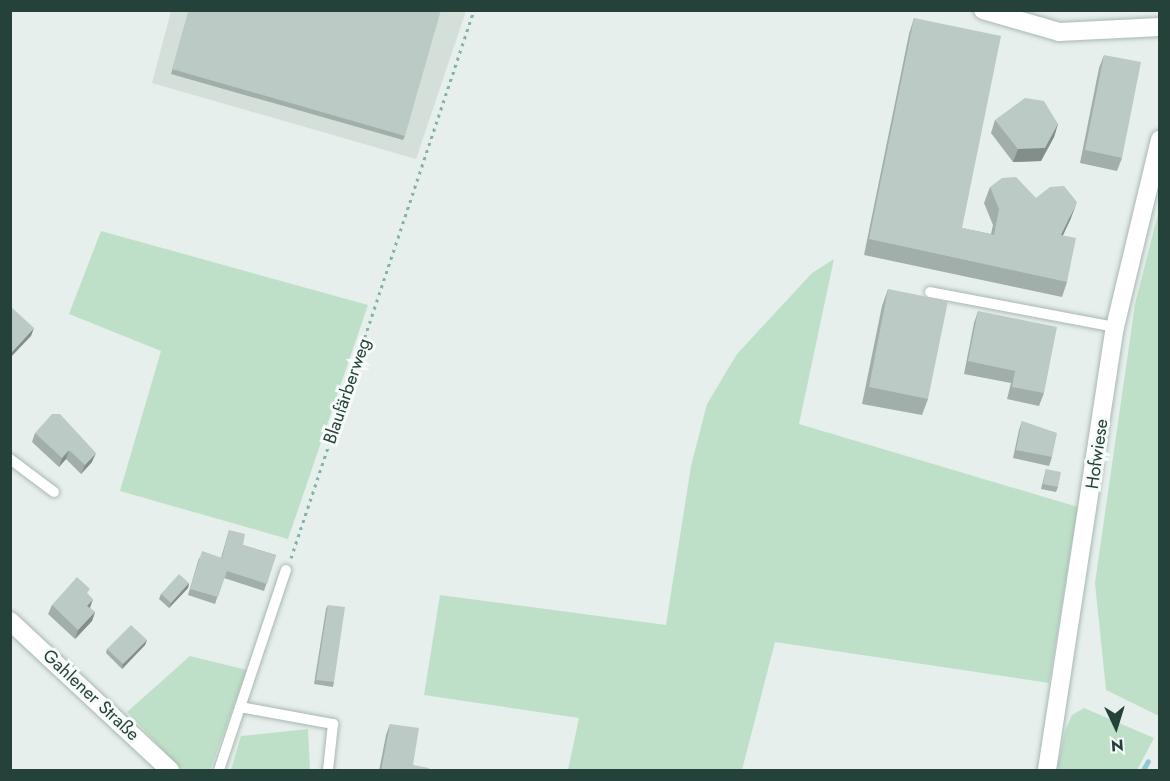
<!DOCTYPE html>
<meta charset="utf-8">
<style>
body{margin:0}
#map{position:relative;width:1170px;height:781px;overflow:hidden;background:#e6efeb;font-family:Jost,sans-serif}
div>[style]{position:absolute}
.built>*{inset:0;background:#d4dfda}
.green>*{inset:0;background:#bfe0c8}
.stream>*{height:5px;margin:-2.5px;padding:0 2.5px;transform-origin:2.5px;border-radius:2.5px;background:#8ec9d4}
.path>*{height:3px;margin-top:-1.5px;transform-origin:0;background:repeating-linear-gradient(90deg,#86b3a5 0 3px,transparent 0 7.5px)}
.roads{filter:drop-shadow(0 0 2px #a8b8b2) drop-shadow(0 0 2px #a8b8b2)}
.service>*{height:10px;margin:-5px;padding:0 5px;transform-origin:5px;border-radius:5px;background:#fff}
.minor>*{height:18px;margin:-9px;padding:0 9px;transform-origin:9px;border-radius:9px;background:#fff}
.tertiary>*{height:18px;margin:-9px;padding:0 9px;transform-origin:9px;border-radius:9px;background:#fff}
.wall>*{inset:0;background:#a1aea9}
.shaded-wall>*{inset:0;background:#838d89}
.building>*{inset:0;background:#bbcac4}
span{translate:-50% -50%;white-space:nowrap;text-align:center;line-height:1.15;-webkit-text-stroke:6px #f7fbf9;paint-order:stroke}
.street-label{font-size:18px;color:#24423a}
.frame{position:absolute;inset:0;border:12px solid #24423a;pointer-events:none}
.north{position:absolute;left:1086px;top:697px;width:60px;height:60px;-webkit-text-stroke:4px #f7fbf9;paint-order:stroke;rotate:176deg;font-size:16px;font-weight:700;line-height:24px;text-align:center;color:#24423a}
.north::after{content:'';display:block;margin:auto;width:21px;height:27px;background:#24423a;clip-path:polygon(50% 0,100% 100%,50% 72%,0 100%)}
</style>
<div id="map">
<div class="built">
<i style="clip-path:polygon(171px 11px,466px 11px,416px 159px,152px 83px)"></i>
</div>
<div class="green">
<i style="clip-path:polygon(1159px 210px,1160px 716px,1159px 716px,1106px 690px,1095px 583px,1135px 304px)"></i>
<i style="clip-path:polygon(101px 231px,368px 305px,288px 539px,120px 491px,161px 351px,69px 314px)"></i>
<i style="clip-path:polygon(834px 259px,799px 424px,1078px 507px,1049px 683px,775px 642px,742px 770px,568px 770px,579px 718px,424px 695px,440px 595px,666px 625px,691px 466px,707px 404px,737px 354px,812px 273px)"></i>
<i style="clip-path:polygon(190px 656px,247px 670px,210px 770px,182px 770px,127px 712px)"></i>
<i style="clip-path:polygon(1084px 708px,1154px 738px,1137px 770px,1057px 770px,1065px 731px,1072px 715px)"></i>
<i style="clip-path:polygon(308px 729px,310px 770px,231px 770px,241px 736px)"></i>
</div>
<div class="stream">
<i style="left:1143px;top:770px;width:10px;rotate:-61deg"></i>
</div>
<div class="path">
<i style="left:291px;top:558px;width:578px;rotate:-71.53deg"></i>
</div>
<div class="roads">
<div class="service">
<i style="left:930px;top:292px;width:188px;rotate:10.7deg"></i>
<i style="left:10px;top:459px;width:55px;rotate:36.9deg"></i>
<i style="left:240px;top:707px;width:95px;rotate:10.4deg"></i>
<i style="left:333px;top:724px;width:46px;rotate:96.2deg"></i>
<i style="left:219px;top:770px;width:211px;rotate:-71.5deg"></i>
</div>
<div class="minor">
<i style="left:983px;top:10px;width:79px;rotate:16.1deg"></i>
<i style="left:1059px;top:32px;width:101px;rotate:-2.8deg"></i>
<i style="left:1047px;top:770px;width:448px;rotate:-81.3deg"></i>
<i style="left:1115px;top:327px;width:193px;rotate:-76.5deg"></i>
</div>
<div class="tertiary">
<i style="left:10px;top:621px;width:219px;rotate:43deg"></i>
</div>
</div>
<div class="wall">
<i style="clip-path:polygon(189px 10px,405px 136px,403px 140px,171px 74px)"></i>
<i style="clip-path:polygon(914px 18px,962px 228px,991px 234px,993px 225px,984px 203px,990px 187px,1036px 198px,1071px 218px,1063px 235px,1067px 282px,1062px 297px,864px 255px,909px 34px)"></i>
<i style="clip-path:polygon(1104px 55px,1122px 158px,1117px 171px,1080px 163px,1099px 68px)"></i>
<i style="clip-path:polygon(995px 120px,1058px 124px,1054px 137px,1041px 161px,1013px 162px,991px 133px)"></i>
<i style="clip-path:polygon(888px 289px,928px 399px,922px 415px,862px 404px,882px 306px)"></i>
<i style="clip-path:polygon(978px 311px,1044px 393px,1039px 406px,1007px 399px,1011px 383px,964px 374px,974px 323px)"></i>
<i style="clip-path:polygon(1022px 421px,1052px 457px,1049px 466px,1013px 458px,1019px 430px)"></i>
<i style="clip-path:polygon(35px 433px,92px 462px,81px 474px,66px 459px,59px 467px,32px 442px)"></i>
<i style="clip-path:polygon(1046px 469px,1058px 487px,1056px 492px,1041px 489px)"></i>
<i style="clip-path:polygon(229px 530px,243px 545px,276px 555px,264px 591px,224px 578px,215px 604px,188px 595px,199px 558px,221px 558px)"></i>
<i style="clip-path:polygon(189px 583px,188px 588px,169px 608px,159px 599px,161px 594px)"></i>
<i style="clip-path:polygon(88px 595px,90px 608px,95px 612px,92px 621px,75px 639px,48px 614px,52px 605px)"></i>
<i style="clip-path:polygon(328px 605px,334px 682px,333px 687px,314px 684px,326px 609px)"></i>
<i style="clip-path:polygon(147px 640px,145px 645px,122px 669px,106px 653px,107px 649px)"></i>
<i style="clip-path:polygon(390px 724px,413px 765px,428px 771px,379px 771px,386px 735px)"></i>
</div>
<div class="shaded-wall">
<i style="clip-path:polygon(1058px 124px,1054px 137px,1041px 161px,1013px 162px,1018px 149px)"></i>
<i style="clip-path:polygon(1077px 202px,1071px 218px,1056px 250px,1061px 235px)"></i>
<i style="clip-path:polygon(34px 328px,31px 336px,10px 358px,10px 354px)"></i>
<i style="clip-path:polygon(69px 450px,66px 459px,59px 467px,62px 458px)"></i>
<i style="clip-path:polygon(96px 453px,92px 462px,81px 474px,85px 465px)"></i>
<i style="clip-path:polygon(189px 583px,188px 588px,169px 608px,171px 603px)"></i>
<i style="clip-path:polygon(93px 599px,90px 608px,87px 606px)"></i>
<i style="clip-path:polygon(95px 612px,92px 621px,75px 639px,78px 630px)"></i>
<i style="clip-path:polygon(147px 640px,145px 645px,122px 669px,123px 664px)"></i>
</div>
<div class="building">
<i style="clip-path:polygon(189px 10px,441px 10px,405px 136px,172px 69px)"></i>
<i style="clip-path:polygon(914px 18px,1001px 36px,962px 228px,994px 235px,999px 209px,990px 187px,1002px 178px,1016px 177px,1036px 198px,1050px 187px,1064px 186px,1077px 202px,1061px 235px,1076px 238px,1067px 282px,869px 239px)"></i>
<i style="clip-path:polygon(1104px 55px,1141px 62px,1122px 158px,1085px 150px)"></i>
<i style="clip-path:polygon(1025px 98px,1044px 101px,1058px 124px,1045px 148px,1018px 149px,995px 120px)"></i>
<i style="clip-path:polygon(888px 289px,948px 301px,928px 399px,869px 387px)"></i>
<i style="clip-path:polygon(10px 306px,34px 328px,10px 354px)"></i>
<i style="clip-path:polygon(978px 311px,1057px 327px,1044px 393px,1012px 387px,1015px 371px,968px 361px)"></i>
<i style="clip-path:polygon(52px 414px,60px 414px,96px 453px,85px 465px,69px 450px,62px 458px,35px 433px)"></i>
<i style="clip-path:polygon(1022px 421px,1057px 433px,1052px 457px,1016px 450px)"></i>
<i style="clip-path:polygon(1046px 469px,1061px 472px,1058px 487px,1043px 484px)"></i>
<i style="clip-path:polygon(229px 530px,245px 534px,243px 545px,276px 555px,267px 584px,227px 571px,218px 597px,190px 589px,202px 551px,222px 558px)"></i>
<i style="clip-path:polygon(179px 574px,189px 583px,171px 603px,161px 594px)"></i>
<i style="clip-path:polygon(77px 577px,90px 589px,87px 593px,93px 599px,87px 606px,95px 612px,78px 630px,52px 605px)"></i>
<i style="clip-path:polygon(328px 605px,345px 607px,334px 682px,316px 680px)"></i>
<i style="clip-path:polygon(131px 625px,147px 640px,123px 664px,107px 649px)"></i>
<i style="clip-path:polygon(390px 724px,419px 728px,413px 765px,429px 768px,428px 771px,381px 771px)"></i>
</div>
<div class="street-label">
<span style="left:347px;top:391px;rotate:-71deg">Blaufärberweg</span>
<span style="left:1097px;top:454px;rotate:-82deg">Hofwiese</span>
<span style="left:91px;top:695px;rotate:43deg">Gahlener Straße</span>
</div>
<div class="frame"></div>
<div class="north">N</div>
</div>
